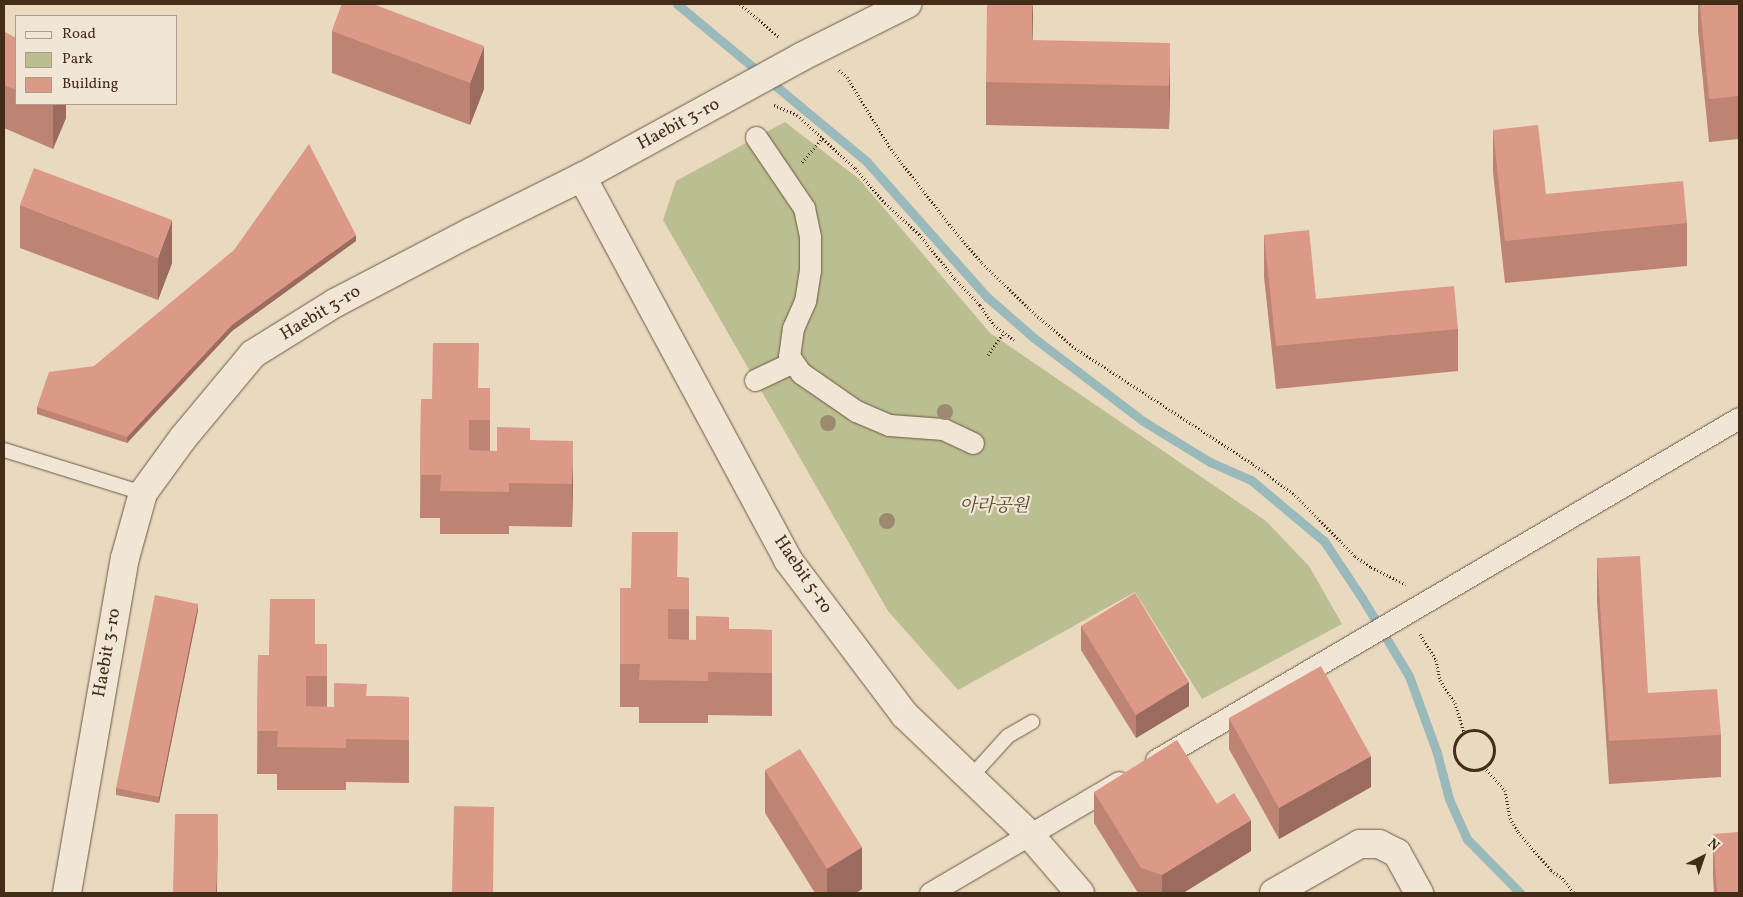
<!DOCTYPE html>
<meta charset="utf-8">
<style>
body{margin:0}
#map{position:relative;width:1743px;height:897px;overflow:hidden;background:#e9d9bf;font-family:Vollkorn,"Noto Serif KR",serif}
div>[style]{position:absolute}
.green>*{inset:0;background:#babe90}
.stream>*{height:9px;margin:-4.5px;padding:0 4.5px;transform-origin:4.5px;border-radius:4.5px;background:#99b9ba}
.path>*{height:3px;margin-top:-1.5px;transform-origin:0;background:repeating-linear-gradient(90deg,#442d18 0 1px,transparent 0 3.5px)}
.path>.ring{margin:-1.5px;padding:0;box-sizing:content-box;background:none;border:3px solid #442d18;border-radius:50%}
.roads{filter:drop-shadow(0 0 1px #6d5842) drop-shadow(0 0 1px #6d5842)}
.service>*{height:14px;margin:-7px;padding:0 7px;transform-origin:7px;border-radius:7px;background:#f1e6d5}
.pedestrian>*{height:21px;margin:-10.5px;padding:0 10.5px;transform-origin:10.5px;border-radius:10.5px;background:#f1e6d5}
.minor>*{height:28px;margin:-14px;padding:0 14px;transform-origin:14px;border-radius:14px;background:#f1e6d5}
.tertiary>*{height:28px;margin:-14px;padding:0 14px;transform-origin:14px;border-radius:14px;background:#f1e6d5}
.trees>*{width:16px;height:16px;margin:-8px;border-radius:50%;background:#9b8a70}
.wall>*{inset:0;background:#bd8474}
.shaded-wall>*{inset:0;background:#9a6b5e}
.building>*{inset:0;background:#dc9987}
span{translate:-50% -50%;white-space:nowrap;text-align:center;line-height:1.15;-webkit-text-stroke:4.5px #f1e6d5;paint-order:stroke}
.street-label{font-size:18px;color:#442d18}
.park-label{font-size:18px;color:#5c4a30;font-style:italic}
.frame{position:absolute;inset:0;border:5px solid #442d18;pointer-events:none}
.legend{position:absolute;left:15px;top:15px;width:162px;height:90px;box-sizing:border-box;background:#f1e6d5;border:1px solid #ac9c89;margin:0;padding:6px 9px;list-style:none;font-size:15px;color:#442d18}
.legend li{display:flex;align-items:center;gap:10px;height:25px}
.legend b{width:25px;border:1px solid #ac9c89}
.north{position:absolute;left:1678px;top:832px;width:50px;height:50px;-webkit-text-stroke:4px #f1e6d5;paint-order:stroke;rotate:41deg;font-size:14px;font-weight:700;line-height:20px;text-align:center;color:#442d18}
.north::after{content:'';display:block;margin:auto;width:18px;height:22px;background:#442d18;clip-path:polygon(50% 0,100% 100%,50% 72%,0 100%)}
</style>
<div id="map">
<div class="green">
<i style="clip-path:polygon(785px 122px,859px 179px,990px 333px,1266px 521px,1309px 566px,1342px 624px,1202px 699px,1135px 592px,958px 690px,888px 611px,663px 220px,676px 181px)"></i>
</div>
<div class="stream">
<i style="left:677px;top:4px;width:247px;rotate:39.7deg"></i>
<i style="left:867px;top:162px;width:181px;rotate:48.4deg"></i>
<i style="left:987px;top:297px;width:62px;rotate:41.1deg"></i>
<i style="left:1034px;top:338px;width:137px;rotate:37.3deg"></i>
<i style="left:1143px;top:421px;width:79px;rotate:31.5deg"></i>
<i style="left:1210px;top:462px;width:45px;rotate:23.7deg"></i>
<i style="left:1251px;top:480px;width:95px;rotate:39.9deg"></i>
<i style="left:1324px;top:541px;width:69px;rotate:56.3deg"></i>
<i style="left:1362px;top:598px;width:91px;rotate:58.9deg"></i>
<i style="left:1409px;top:676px;width:82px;rotate:70deg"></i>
<i style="left:1437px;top:753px;width:48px;rotate:75.4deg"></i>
<i style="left:1449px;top:799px;width:44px;rotate:65.8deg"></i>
<i style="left:1467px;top:839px;width:76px;rotate:45.5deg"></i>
</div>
<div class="path">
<i style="left:740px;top:4px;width:51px;rotate:40.2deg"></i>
<i style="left:839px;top:70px;width:11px;rotate:41deg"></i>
<i style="left:847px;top:77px;width:84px;rotate:58.6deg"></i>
<i style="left:891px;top:149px;width:95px;rotate:52.3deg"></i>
<i style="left:949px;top:224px;width:51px;rotate:49.8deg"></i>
<i style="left:982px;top:263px;width:74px;rotate:43.9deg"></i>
<i style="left:1035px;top:314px;width:52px;rotate:40.4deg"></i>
<i style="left:1075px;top:348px;width:212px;rotate:33.1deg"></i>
<i style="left:1253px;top:464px;width:52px;rotate:36.4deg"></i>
<i style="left:1295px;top:495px;width:86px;rotate:45.5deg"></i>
<i style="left:1355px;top:556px;width:19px;rotate:35deg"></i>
<i style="left:1371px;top:567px;width:39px;rotate:27deg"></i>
<i style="left:774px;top:105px;width:25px;rotate:23deg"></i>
<i style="left:797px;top:115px;width:79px;rotate:42.4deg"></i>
<i style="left:855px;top:168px;width:46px;rotate:49.4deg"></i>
<i style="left:885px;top:203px;width:46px;rotate:42.4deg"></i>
<i style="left:919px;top:234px;width:58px;rotate:51.3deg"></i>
<i style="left:955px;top:279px;width:36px;rotate:46deg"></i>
<i style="left:980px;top:305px;width:24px;rotate:55deg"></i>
<i style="left:994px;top:325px;width:25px;rotate:37deg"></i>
<i style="left:802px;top:162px;width:32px;rotate:-49deg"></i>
<i style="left:988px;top:355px;width:28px;rotate:-55deg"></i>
<i style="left:1420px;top:634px;width:31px;rotate:58deg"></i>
<i style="left:1436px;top:660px;width:20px;rotate:79deg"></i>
<i style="left:1440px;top:680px;width:27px;rotate:57deg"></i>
<i style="left:1455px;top:703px;width:30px;rotate:73deg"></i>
<i class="ring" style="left:1454px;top:730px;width:37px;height:37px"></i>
<i style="left:1484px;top:767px;width:31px;rotate:48deg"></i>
<i style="left:1505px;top:790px;width:28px;rotate:80deg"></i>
<i style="left:1510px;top:818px;width:16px;rotate:60deg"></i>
<i style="left:1518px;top:832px;width:50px;rotate:49deg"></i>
<i style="left:1551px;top:870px;width:14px;rotate:36deg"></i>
<i style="left:1562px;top:878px;width:19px;rotate:51deg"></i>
</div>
<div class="roads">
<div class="service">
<i style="left:4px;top:450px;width:145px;rotate:17.2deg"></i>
<i style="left:969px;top:779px;width:58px;rotate:-47.8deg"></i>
<i style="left:1008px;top:736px;width:28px;rotate:-30deg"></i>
</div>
<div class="pedestrian">
<i style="left:756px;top:137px;width:86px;rotate:55.9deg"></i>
<i style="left:804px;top:208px;width:30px;rotate:78deg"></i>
<i style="left:810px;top:237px;width:33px;rotate:90deg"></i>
<i style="left:810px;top:270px;width:31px;rotate:99deg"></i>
<i style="left:805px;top:301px;width:30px;rotate:114deg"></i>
<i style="left:793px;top:328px;width:28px;rotate:98deg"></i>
<i style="left:789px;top:356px;width:21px;rotate:55deg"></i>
<i style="left:801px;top:373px;width:67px;rotate:34.6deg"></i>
<i style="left:856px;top:411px;width:36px;rotate:23deg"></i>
<i style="left:889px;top:425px;width:54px;rotate:4.2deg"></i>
<i style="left:943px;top:429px;width:33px;rotate:25deg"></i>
<i style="left:755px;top:380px;width:42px;rotate:-25.3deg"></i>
<i style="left:1156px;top:760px;width:676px;rotate:-30.4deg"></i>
<i style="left:930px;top:893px;width:219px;rotate:-30.4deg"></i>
</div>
<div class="minor">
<i style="left:582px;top:177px;width:435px;rotate:61.7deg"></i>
<i style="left:788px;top:560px;width:194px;rotate:53deg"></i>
<i style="left:905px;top:715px;width:172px;rotate:43.8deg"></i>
<i style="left:1029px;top:834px;width:78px;rotate:49.2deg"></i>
<i style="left:1274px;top:893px;width:99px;rotate:-29.7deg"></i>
<i style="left:1360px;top:844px;width:19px"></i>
<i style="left:1379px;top:844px;width:20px;rotate:27deg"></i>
<i style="left:1397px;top:853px;width:46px;rotate:61.2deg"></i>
</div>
<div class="tertiary">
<i style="left:67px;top:893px;width:340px;rotate:-80.2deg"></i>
<i style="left:125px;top:558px;width:67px;rotate:-74.5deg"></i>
<i style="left:143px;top:493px;width:68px;rotate:-54deg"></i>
<i style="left:183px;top:438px;width:109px;rotate:-50.2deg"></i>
<i style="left:253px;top:354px;width:97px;rotate:-31.9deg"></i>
<i style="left:335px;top:303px;width:153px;rotate:-27.6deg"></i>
<i style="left:471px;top:232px;width:124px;rotate:-26.4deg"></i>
<i style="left:582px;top:177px;width:250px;rotate:-28.7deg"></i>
<i style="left:801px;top:57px;width:119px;rotate:-26.6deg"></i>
</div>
</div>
<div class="trees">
<i style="left:945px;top:412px"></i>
<i style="left:828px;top:423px"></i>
<i style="left:887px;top:521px"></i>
</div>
<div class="wall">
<i style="clip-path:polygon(342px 4px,484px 89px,470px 125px,332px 73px,332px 31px)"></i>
<i style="clip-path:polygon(1033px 4px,1032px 40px,1170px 86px,1169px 129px,986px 125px,986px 82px)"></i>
<i style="clip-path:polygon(1698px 4px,1739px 4px,1739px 139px,1709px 142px,1698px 31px)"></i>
<i style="clip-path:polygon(4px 32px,16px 38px,16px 104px,66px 104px,66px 118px,53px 149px,4px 128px)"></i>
<i style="clip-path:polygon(1493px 130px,1546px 194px,1687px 223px,1687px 266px,1505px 283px,1493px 172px)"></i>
<i style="clip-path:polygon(20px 205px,172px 263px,158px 300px,20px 248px)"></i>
<i style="clip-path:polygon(1264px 235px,1316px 299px,1458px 329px,1458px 371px,1276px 389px,1264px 277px)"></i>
<i style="clip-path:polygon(356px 241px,232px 331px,127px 443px,37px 414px,37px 407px,94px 366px)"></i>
<i style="clip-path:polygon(479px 388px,490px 388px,490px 451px,497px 451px,530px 440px,573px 483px,572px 527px,509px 526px,509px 534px,440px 534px,440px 518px,420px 518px,421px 399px,432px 399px)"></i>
<i style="clip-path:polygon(1597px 558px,1648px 693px,1721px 735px,1721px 777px,1609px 784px,1597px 601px)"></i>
<i style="clip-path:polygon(678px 577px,689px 578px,689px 640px,696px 640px,729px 629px,772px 630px,772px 716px,708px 715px,708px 723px,639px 723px,639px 707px,620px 707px,620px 588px,631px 588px)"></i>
<i style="clip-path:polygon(198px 610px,159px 803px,116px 795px,116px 788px)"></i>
<i style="clip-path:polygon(1081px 626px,1189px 706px,1136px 738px,1081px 650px)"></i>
<i style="clip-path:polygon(315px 644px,327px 644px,327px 707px,334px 707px,367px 696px,409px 697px,409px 783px,346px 782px,346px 790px,277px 790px,277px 774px,257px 774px,258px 655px,269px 655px)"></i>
<i style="clip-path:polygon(1229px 718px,1371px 787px,1279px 839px,1229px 749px)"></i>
<i style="clip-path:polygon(765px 770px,862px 889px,856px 893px,815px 893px,765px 813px)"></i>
<i style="clip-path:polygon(1094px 792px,1217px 804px,1251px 851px,1183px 893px,1138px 893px,1094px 823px)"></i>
<i style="clip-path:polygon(1713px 834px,1739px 893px,1714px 893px,1713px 876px)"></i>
</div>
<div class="shaded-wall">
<i style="clip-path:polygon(1032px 4px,1033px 14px,1032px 83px)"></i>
<i style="clip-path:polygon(1170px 43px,1170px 86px,1169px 129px,1169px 86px)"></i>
<i style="clip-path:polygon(484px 46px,484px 89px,470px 125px,470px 83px)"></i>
<i style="clip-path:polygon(54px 104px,66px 104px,66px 118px,53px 149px,53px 106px)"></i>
<i style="clip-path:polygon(172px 220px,172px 263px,158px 300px,158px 258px)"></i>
<i style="clip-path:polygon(356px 235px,356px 241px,232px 331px,127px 443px,127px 437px,232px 325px)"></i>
<i style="clip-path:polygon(573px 441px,573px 483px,572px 527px,572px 484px)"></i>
<i style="clip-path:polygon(198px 604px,198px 610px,159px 803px,159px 797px)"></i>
<i style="clip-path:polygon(1189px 682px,1189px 706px,1136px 738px,1136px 715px)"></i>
<i style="clip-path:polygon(1371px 756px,1371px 787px,1279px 839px,1279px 808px)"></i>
<i style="clip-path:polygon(218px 814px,217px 893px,216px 893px)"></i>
<i style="clip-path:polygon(1251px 820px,1251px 851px,1183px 893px,1162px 893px,1162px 875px)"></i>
<i style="clip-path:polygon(862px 847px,862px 889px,856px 893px,827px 893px,827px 869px)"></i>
</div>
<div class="building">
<i style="clip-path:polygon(342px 4px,373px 4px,484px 46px,470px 83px,332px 31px)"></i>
<i style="clip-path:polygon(987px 4px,1032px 4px,1032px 40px,1170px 43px,1169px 86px,986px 82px)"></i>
<i style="clip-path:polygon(1700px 4px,1739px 4px,1739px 96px,1709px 99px)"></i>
<i style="clip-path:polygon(4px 32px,16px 38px,16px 90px,4px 85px)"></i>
<i style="clip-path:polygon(1538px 125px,1546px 194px,1683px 181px,1687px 223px,1505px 241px,1493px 130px)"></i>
<i style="clip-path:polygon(309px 144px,356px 235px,232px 325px,127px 437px,37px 407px,49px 372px,94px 366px,234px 250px)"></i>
<i style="clip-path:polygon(34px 168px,172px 220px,158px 258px,20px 205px)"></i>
<i style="clip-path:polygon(1309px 230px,1316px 299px,1454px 286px,1458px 329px,1276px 346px,1264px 235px)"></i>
<i style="clip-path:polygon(433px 343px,479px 343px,478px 388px,490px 388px,490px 420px,469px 420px,469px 450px,497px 451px,497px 427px,530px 428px,530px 440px,573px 441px,572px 484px,509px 483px,509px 492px,440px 491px,441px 475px,420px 475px,421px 399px,432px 399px)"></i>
<i style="clip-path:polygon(632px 532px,678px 532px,677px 577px,689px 578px,689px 609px,668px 609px,668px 639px,696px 640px,696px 616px,729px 617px,729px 629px,772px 630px,772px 673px,708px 672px,708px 681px,639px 680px,640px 664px,620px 664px,620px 588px,631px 588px)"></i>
<i style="clip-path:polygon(1640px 556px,1648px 693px,1717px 689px,1721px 735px,1609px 741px,1597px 558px)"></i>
<i style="clip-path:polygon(1135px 593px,1189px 682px,1136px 715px,1081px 626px)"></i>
<i style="clip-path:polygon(155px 595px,198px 604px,159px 797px,116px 788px)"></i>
<i style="clip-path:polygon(270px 599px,315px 599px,315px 644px,327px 644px,327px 676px,306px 676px,306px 706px,334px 707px,334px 683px,367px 684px,366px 696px,409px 697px,409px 740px,346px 739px,346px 748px,277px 747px,278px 731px,257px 731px,258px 655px,269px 655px)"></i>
<i style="clip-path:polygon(1321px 666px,1371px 756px,1279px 808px,1229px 718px)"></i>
<i style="clip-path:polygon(1177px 740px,1217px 804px,1234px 793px,1251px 820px,1162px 875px,1141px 868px,1094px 792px)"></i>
<i style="clip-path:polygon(800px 749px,862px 847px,827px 869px,765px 770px)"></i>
<i style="clip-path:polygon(454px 806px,494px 807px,493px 893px,452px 893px)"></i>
<i style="clip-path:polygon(175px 814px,218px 814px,216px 893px,173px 893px)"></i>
<i style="clip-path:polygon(1739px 832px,1739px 893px,1717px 893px,1713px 834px)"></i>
</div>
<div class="street-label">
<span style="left:679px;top:125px;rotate:-28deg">Haebit 3-ro</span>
<span style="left:321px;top:314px;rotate:-31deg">Haebit 3-ro</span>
<span style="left:802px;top:575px;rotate:56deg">Haebit 5-ro</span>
<span style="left:108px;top:653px;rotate:-80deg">Haebit 3-ro</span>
</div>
<div class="park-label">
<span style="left:994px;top:507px">아라공원</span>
</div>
<div class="frame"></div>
<ul class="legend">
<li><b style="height:6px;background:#f1e6d5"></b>Road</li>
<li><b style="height:14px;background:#babe90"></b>Park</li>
<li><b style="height:14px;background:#dc9987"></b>Building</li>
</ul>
<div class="north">N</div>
</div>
